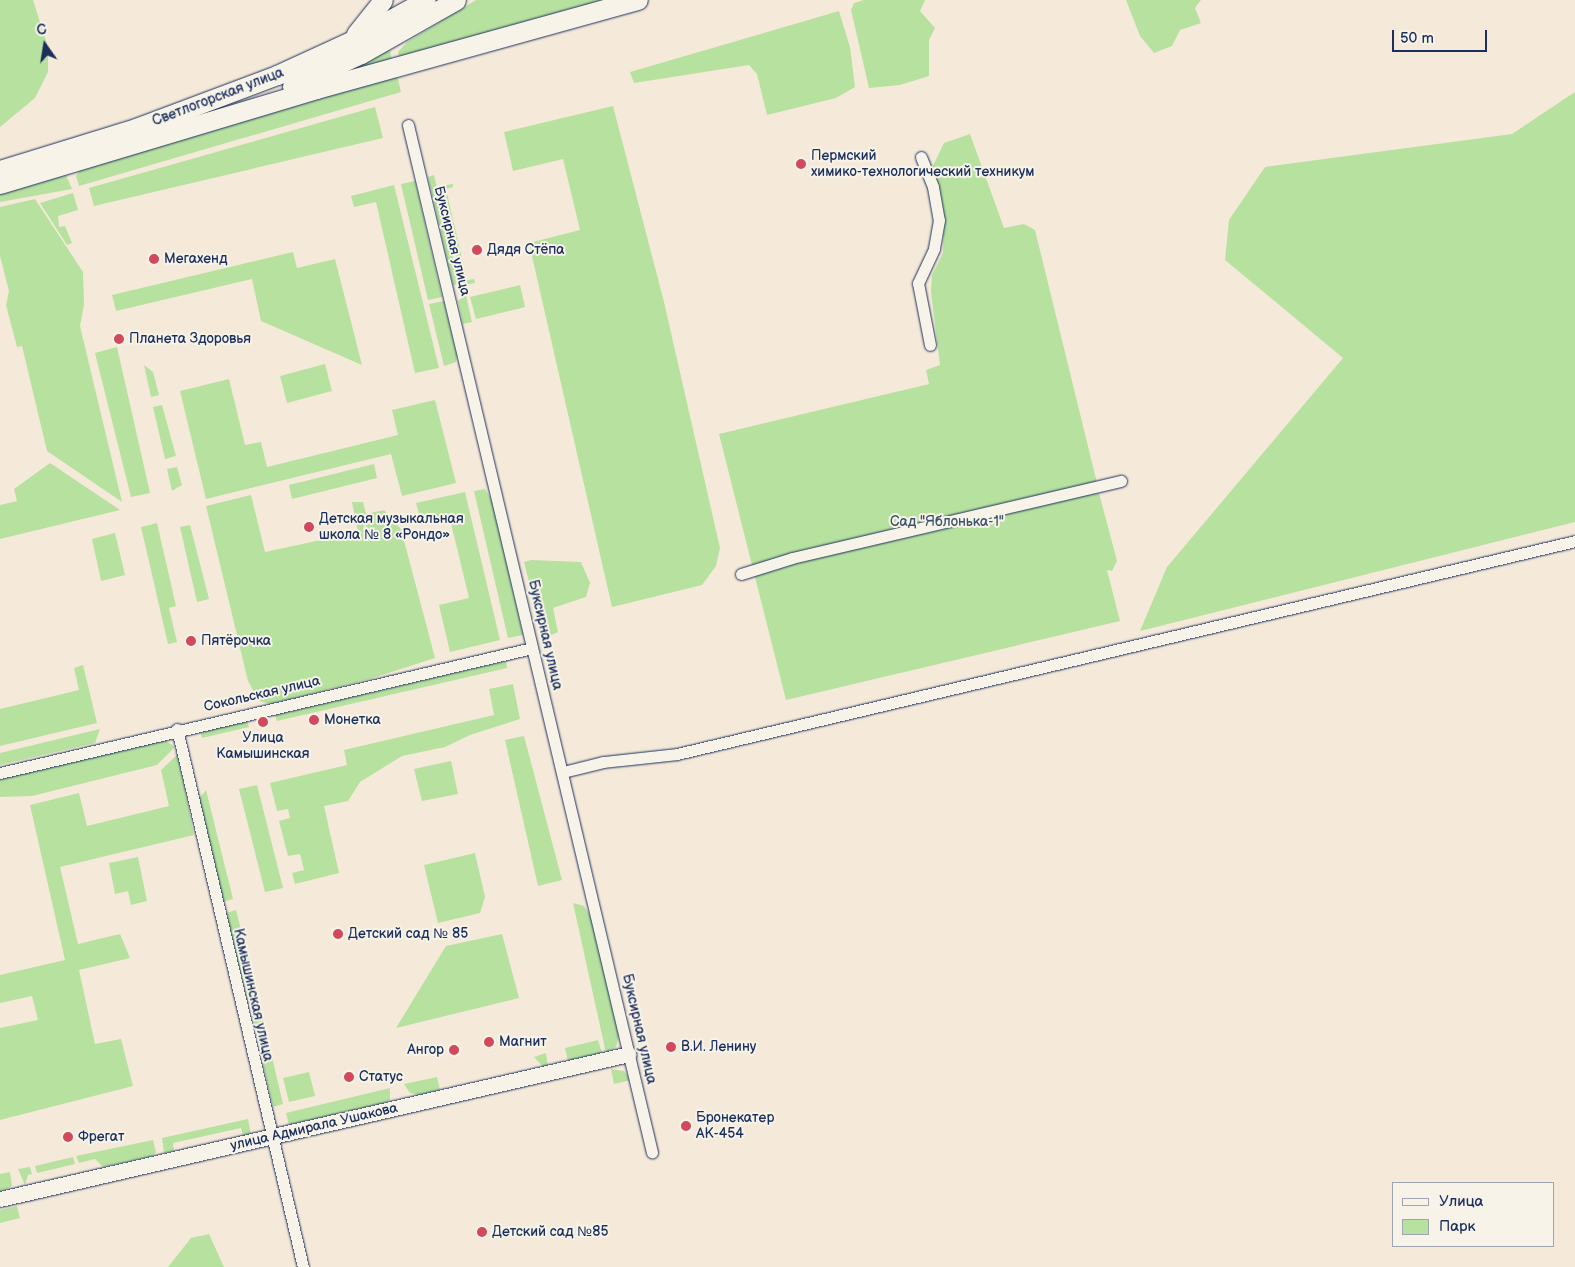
<!DOCTYPE html>
<meta charset="utf-8">
<style>
body{margin:0}
#map{position:relative;width:1575px;height:1267px;overflow:hidden;background:#f5ead9;font-family:"Balsamiq Sans",sans-serif}
div>[style]{position:absolute}
.green>*{inset:0;background:#b7e19f}
.roads{filter:drop-shadow(0 0 1px #1b2f5e) drop-shadow(0 0 1px #1b2f5e)}
.minor>*{height:11px;margin:-5.5px;padding:0 5.5px;transform-origin:5.5px;border-radius:5.5px;background:#f7f3e8}
.tertiary>*{height:15px;margin:-7.5px;padding:0 7.5px;transform-origin:7.5px;border-radius:7.5px;background:#f7f3e8}
.primary>*{height:19px;margin:-9.5px;padding:0 9.5px;transform-origin:9.5px;border-radius:9.5px;background:#f7f3e8}
.dots>*{width:14px;height:14px;translate:-50% -50%;box-sizing:border-box;border:2px solid #f7f3e8;border-radius:50%}
span{translate:-50% -50%;white-space:nowrap;text-align:center;line-height:1.15;-webkit-text-stroke:4px #f7f3e8;paint-order:stroke}
.street-label{font-size:14px;color:#1b2f5e}
.poi-label{font-size:14px;color:#1b2f5e}
.left{translate:0 -50%;text-align:left}
.right{translate:-100% -50%;text-align:right}
.park-label{font-size:14px;color:#3a536b}
.legend{position:absolute;left:1392px;top:1182px;width:162px;height:65px;box-sizing:border-box;background:#f7f3e8;border:1px solid #9fa5b1;margin:0;padding:6px 9px;list-style:none;font-size:15px;color:#1b2f5e}
.legend li{display:flex;align-items:center;gap:10px;height:25px}
.legend b{width:25px;border:1px solid #9fa5b1}
.north{position:absolute;left:20px;top:20px;width:50px;height:50px;-webkit-text-stroke:4px #f7f3e8;paint-order:stroke;rotate:347deg;font-size:14px;font-weight:700;line-height:20px;text-align:center;color:#1b2f5e}
.north::after{content:'';display:block;margin:auto;width:18px;height:22px;background:#1b2f5e;clip-path:polygon(50% 0,100% 100%,50% 72%,0 100%)}
.scale{position:absolute;left:1392px;top:30px;width:95px;height:22px;box-sizing:border-box;border:2px solid #1b2f5e;border-top:0;padding-left:6px;font-size:15px;line-height:18px;white-space:nowrap;color:#1b2f5e;-webkit-text-stroke:4px #f7f3e8;paint-order:stroke}
</style>
<div id="map">
<div class="green">
<i style="clip-path:polygon(0 0,33px 0,48px 47px,48px 72px,35px 98px,0 127px)"></i>
<i style="clip-path:polygon(476px 0,610px 0,399px 58px,398px 52px,407px 42px)"></i>
<i style="clip-path:polygon(864px 0,925px 0,920px 11px,935px 28px,929px 40px,929px 76px,900px 85px,869px 88px,851px 10px,854px 3px)"></i>
<i style="clip-path:polygon(1126px 0,1201px 0,1195px 8px,1201px 23px,1180px 30px,1172px 46px,1154px 53px,1140px 36px)"></i>
<i style="clip-path:polygon(839px 11px,850px 47px,855px 87px,836px 98px,767px 115px,757px 74px,749px 65px,634px 83px,630px 72px)"></i>
<i style="clip-path:polygon(389px 44px,392px 61px,330px 77px)"></i>
<i style="clip-path:polygon(397px 75px,401px 92px,79px 186px,76px 176px,81px 169px)"></i>
<i style="clip-path:polygon(1575px 92px,1575px 522px,1140px 631px,1167px 567px,1343px 358px,1225px 260px,1229px 220px,1265px 167px,1512px 134px)"></i>
<i style="clip-path:polygon(613px 106px,664px 302px,720px 548px,716px 566px,702px 585px,612px 607px,529px 243px,580px 230px,563px 159px,513px 171px,504px 132px)"></i>
<i style="clip-path:polygon(375px 107px,383px 138px,94px 206px,89px 188px)"></i>
<i style="clip-path:polygon(970px 134px,1004px 228px,1024px 224px,1035px 230px,1097px 483px,1086px 485px,1089px 495px,1099px 493px,1117px 561px,1112px 571px,1107px 570px,1120px 621px,786px 700px,719px 434px,929px 384px,926px 370px,940px 365px,931px 292px,932px 275px,943px 253px,944px 220px,931px 170px,944px 143px)"></i>
<i style="clip-path:polygon(66px 175px,72px 189px,0 202px,0 194px)"></i>
<i style="clip-path:polygon(434px 175px,459px 284px,453px 285px,428px 177px)"></i>
<i style="clip-path:polygon(415px 181px,442px 297px,428px 300px,401px 184px)"></i>
<i style="clip-path:polygon(453px 184px,453px 187px,446px 189px,467px 280px,474px 279px,475px 283px,463px 285px,440px 186px)"></i>
<i style="clip-path:polygon(394px 185px,439px 368px,415px 373px,376px 202px,354px 207px,351px 196px)"></i>
<i style="clip-path:polygon(73px 193px,78px 210px,58px 216px,59px 227px,65px 226px,72px 243px,67px 245px,40px 203px)"></i>
<i style="clip-path:polygon(35px 199px,83px 272px,84px 304px,80px 326px,122px 502px,47px 451px,22px 346px,17px 347px,6px 305px,9px 291px,0 256px,0 207px)"></i>
<i style="clip-path:polygon(293px 252px,297px 268px,335px 259px,362px 365px,261px 321px,252px 279px,116px 311px,112px 295px)"></i>
<i style="clip-path:polygon(520px 285px,525px 307px,476px 319px,470px 297px)"></i>
<i style="clip-path:polygon(466px 295px,472px 322px,463px 324px,458px 301px)"></i>
<i style="clip-path:polygon(444px 301px,457px 356px,456px 362px,444px 366px,429px 304px)"></i>
<i style="clip-path:polygon(117px 347px,150px 493px,131px 497px,95px 353px)"></i>
<i style="clip-path:polygon(325px 364px,332px 391px,287px 403px,280px 376px)"></i>
<i style="clip-path:polygon(144px 365px,153px 372px,159px 395px,151px 397px)"></i>
<i style="clip-path:polygon(229px 379px,245px 445px,261px 442px,267px 467px,398px 435px,392px 410px,435px 400px,456px 483px,402px 496px,391px 454px,206px 499px,180px 391px)"></i>
<i style="clip-path:polygon(162px 405px,176px 456px,165px 459px,153px 407px)"></i>
<i style="clip-path:polygon(50px 463px,120px 510px,0 539px,0 505px,17px 501px,14px 489px)"></i>
<i style="clip-path:polygon(374px 464px,377px 478px,292px 499px,289px 485px)"></i>
<i style="clip-path:polygon(177px 467px,182px 485px,172px 491px,167px 469px)"></i>
<i style="clip-path:polygon(485px 489px,493px 502px,523px 635px,508px 638px,474px 491px)"></i>
<i style="clip-path:polygon(465px 492px,500px 640px,450px 652px,439px 605px,469px 598px,449px 515px,421px 521px,416px 503px)"></i>
<i style="clip-path:polygon(251px 495px,265px 552px,358px 532px,352px 502px,363px 502px,366px 514px,384px 510px,401px 529px,435px 658px,370px 679px,271px 704px,259px 701px,248px 681px,206px 506px)"></i>
<i style="clip-path:polygon(157px 523px,176px 606px,169px 608px,177px 642px,168px 644px,141px 527px)"></i>
<i style="clip-path:polygon(190px 525px,209px 599px,197px 602px,180px 527px)"></i>
<i style="clip-path:polygon(115px 533px,125px 575px,101px 581px,92px 539px)"></i>
<i style="clip-path:polygon(531px 560px,581px 562px,590px 583px,586px 597px,553px 608px,558px 632px,543px 639px,524px 562px)"></i>
<i style="clip-path:polygon(506px 661px,507px 668px,277px 721px,275px 715px)"></i>
<i style="clip-path:polygon(83px 665px,97px 723px,0 746px,0 709px,79px 690px,74px 668px)"></i>
<i style="clip-path:polygon(513px 684px,520px 719px,470px 735px,445px 747px,402px 756px,360px 782px,348px 801px,324px 806px,339px 873px,295px 884px,292px 873px,304px 870px,300px 854px,288px 856px,279px 821px,290px 818px,288px 809px,277px 811px,270px 783px,347px 765px,344px 750px,494px 715px,489px 689px)"></i>
<i style="clip-path:polygon(247px 721px,249px 727px,202px 738px,200px 731px)"></i>
<i style="clip-path:polygon(100px 729px,95px 743px,0 765px,0 753px)"></i>
<i style="clip-path:polygon(524px 736px,562px 880px,538px 886px,505px 740px)"></i>
<i style="clip-path:polygon(165px 740px,175px 747px,157px 765px,32px 796px,0 797px,0 779px)"></i>
<i style="clip-path:polygon(178px 754px,194px 835px,60px 867px,78px 944px,120px 934px,130px 958px,79px 970px,95px 1044px,121px 1039px,133px 1086px,0 1120px,0 1028px,38px 1020px,32px 996px,0 1003px,0 975px,65px 960px,30px 805px,79px 793px,87px 826px,169px 806px,161px 770px)"></i>
<i style="clip-path:polygon(451px 761px,458px 794px,422px 801px,414px 769px)"></i>
<i style="clip-path:polygon(257px 785px,283px 888px,265px 892px,239px 789px)"></i>
<i style="clip-path:polygon(206px 790px,233px 899px,222px 902px,198px 800px)"></i>
<i style="clip-path:polygon(475px 853px,485px 897px,480px 913px,438px 923px,424px 865px)"></i>
<i style="clip-path:polygon(138px 857px,147px 901px,131px 905px,128px 891px,115px 894px,109px 863px)"></i>
<i style="clip-path:polygon(573px 903px,584px 906px,591px 917px,619px 1035px,616px 1047px,606px 1053px)"></i>
<i style="clip-path:polygon(236px 910px,259px 1001px,248px 1004px,226px 913px)"></i>
<i style="clip-path:polygon(502px 934px,519px 998px,396px 1028px,446px 946px)"></i>
<i style="clip-path:polygon(262px 1014px,283px 1104px,273px 1107px,252px 1016px)"></i>
<i style="clip-path:polygon(598px 1040px,602px 1053px,568px 1061px,565px 1048px)"></i>
<i style="clip-path:polygon(546px 1053px,548px 1068px,544px 1068px,534px 1057px)"></i>
<i style="clip-path:polygon(611px 1069px,624px 1071px,631px 1080px,614px 1084px)"></i>
<i style="clip-path:polygon(309px 1072px,315px 1096px,289px 1102px,283px 1078px)"></i>
<i style="clip-path:polygon(437px 1077px,440px 1090px,419px 1095px,410px 1093px,404px 1084px)"></i>
<i style="clip-path:polygon(390px 1088px,390px 1100px,384px 1103px,289px 1125px,286px 1113px)"></i>
<i style="clip-path:polygon(248px 1119px,251px 1134px,243px 1136px,241px 1128px,173px 1143px,174px 1151px,164px 1153px,162px 1138px)"></i>
<i style="clip-path:polygon(153px 1140px,156px 1152px,153px 1156px,103px 1167px,95px 1159px,79px 1163px,76px 1156px)"></i>
<i style="clip-path:polygon(73px 1157px,75px 1164px,37px 1173px,35px 1166px)"></i>
<i style="clip-path:polygon(30px 1167px,32px 1174px,28px 1175px,25px 1185px,18px 1169px)"></i>
<i style="clip-path:polygon(10px 1172px,12px 1186px,0 1192px,0 1174px)"></i>
<i style="clip-path:polygon(17px 1206px,20px 1218px,0 1223px,0 1210px)"></i>
<i style="clip-path:polygon(209px 1234px,224px 1267px,168px 1267px,191px 1238px)"></i>
</div>
<div class="roads">
<div class="minor">
<i style="left:408px;top:125px;width:1056px;rotate:76.64deg"></i>
<i style="left:921px;top:157px;width:32px;rotate:68deg"></i>
<i style="left:933px;top:187px;width:34px;rotate:80deg"></i>
<i style="left:939px;top:220px;width:29px;rotate:100deg"></i>
<i style="left:934px;top:249px;width:38px;rotate:115deg"></i>
<i style="left:918px;top:283px;width:63px;rotate:79deg"></i>
<i style="left:741px;top:574px;width:53px;rotate:-17.4deg"></i>
<i style="left:792px;top:558px;width:338px;rotate:-13.2deg"></i>
<i style="left:177px;top:729px;width:553px;rotate:76.82deg"></i>
<i style="left:563px;top:772px;width:41px;rotate:-14deg"></i>
<i style="left:603px;top:762px;width:74px;rotate:-6.2deg"></i>
<i style="left:677px;top:754px;width:923px;rotate:-13.34deg"></i>
<i style="left:0;top:773px;width:546px;rotate:-13.22deg"></i>
</div>
<div class="tertiary">
<i style="left:0;top:1199px;width:645px;rotate:-12.98deg"></i>
</div>
<div class="primary">
<i style="left:356px;top:34px;width:43px;rotate:-51.5deg"></i>
<i style="left:292px;top:86px;width:76px;rotate:-24.9deg"></i>
<i style="left:361px;top:54px;width:109px;rotate:-29.6deg"></i>
<i style="left:0;top:170px;width:142px;rotate:-17.2deg"></i>
<i style="left:136px;top:128px;width:151px;rotate:-20.6deg"></i>
<i style="left:277px;top:75px;width:81px;rotate:-24.7deg"></i>
<i style="left:351px;top:41px;width:85px;rotate:-28.7deg"></i>
<i style="left:0;top:184px;width:330px;rotate:-16.7deg"></i>
<i style="left:316px;top:89px;width:334px;rotate:-15.5deg"></i>
</div>
</div>
<div class="dots">
<i style="left:801px;top:164px;background:#d1495b"></i>
<i style="left:477px;top:250px;background:#d1495b"></i>
<i style="left:154px;top:259px;background:#d1495b"></i>
<i style="left:119px;top:339px;background:#d1495b"></i>
<i style="left:309px;top:527px;background:#d1495b"></i>
<i style="left:191px;top:641px;background:#d1495b"></i>
<i style="left:314px;top:720px;background:#d1495b"></i>
<i style="left:263px;top:722px;background:#d1495b"></i>
<i style="left:338px;top:934px;background:#d1495b"></i>
<i style="left:489px;top:1042px;background:#d1495b"></i>
<i style="left:671px;top:1047px;background:#d1495b"></i>
<i style="left:454px;top:1050px;background:#d1495b"></i>
<i style="left:349px;top:1077px;background:#d1495b"></i>
<i style="left:686px;top:1126px;background:#d1495b"></i>
<i style="left:68px;top:1137px;background:#d1495b"></i>
<i style="left:482px;top:1232px;background:#d1495b"></i>
</div>
<div class="street-label">
<span style="left:218px;top:97px;rotate:-21deg">Светлогорская улица</span>
<span style="left:452px;top:241px;rotate:76deg">Буксирная улица</span>
<span style="left:545px;top:635px;rotate:77deg">Буксирная улица</span>
<span style="left:262px;top:694px;rotate:-13deg">Сокольская улица</span>
<span style="left:253px;top:995px;rotate:77deg">Камышинская улица</span>
<span style="left:639px;top:1029px;rotate:77deg">Буксирная улица</span>
<span style="left:314px;top:1127px;rotate:-13deg">улица Адмирала Ушакова</span>
</div>
<div class="poi-label">
<span class="left" style="left:811px;top:164px">Пермский<br>химико-технологический техникум</span>
<span class="left" style="left:487px;top:250px">Дядя Стёпа</span>
<span class="left" style="left:164px;top:259px">Мегахенд</span>
<span class="left" style="left:129px;top:339px">Планета Здоровья</span>
<span class="left" style="left:319px;top:527px">Детская музыкальная<br>школа № 8 «Рондо»</span>
<span class="left" style="left:201px;top:641px">Пятёрочка</span>
<span class="left" style="left:324px;top:720px">Монетка</span>
<span style="left:263px;top:746px">Улица<br>Камышинская</span>
<span class="left" style="left:348px;top:934px">Детский сад № 85</span>
<span class="left" style="left:499px;top:1042px">Магнит</span>
<span class="left" style="left:681px;top:1047px">В.И. Ленину</span>
<span class="right" style="left:444px;top:1050px">Ангор</span>
<span class="left" style="left:359px;top:1077px">Статус</span>
<span class="left" style="left:696px;top:1126px">Бронекатер<br>АК-454</span>
<span class="left" style="left:78px;top:1137px">Фрегат</span>
<span class="left" style="left:492px;top:1232px">Детский сад №85</span>
</div>
<div class="park-label">
<span style="left:947px;top:522px">Сад "Яблонька-1"</span>
</div>
<ul class="legend">
<li><b style="height:6px;background:#f7f3e8"></b>Улица</li>
<li><b style="height:14px;background:#b7e19f"></b>Парк</li>
</ul>
<div class="north">С</div>
<div class="scale">50 m</div>
</div>
